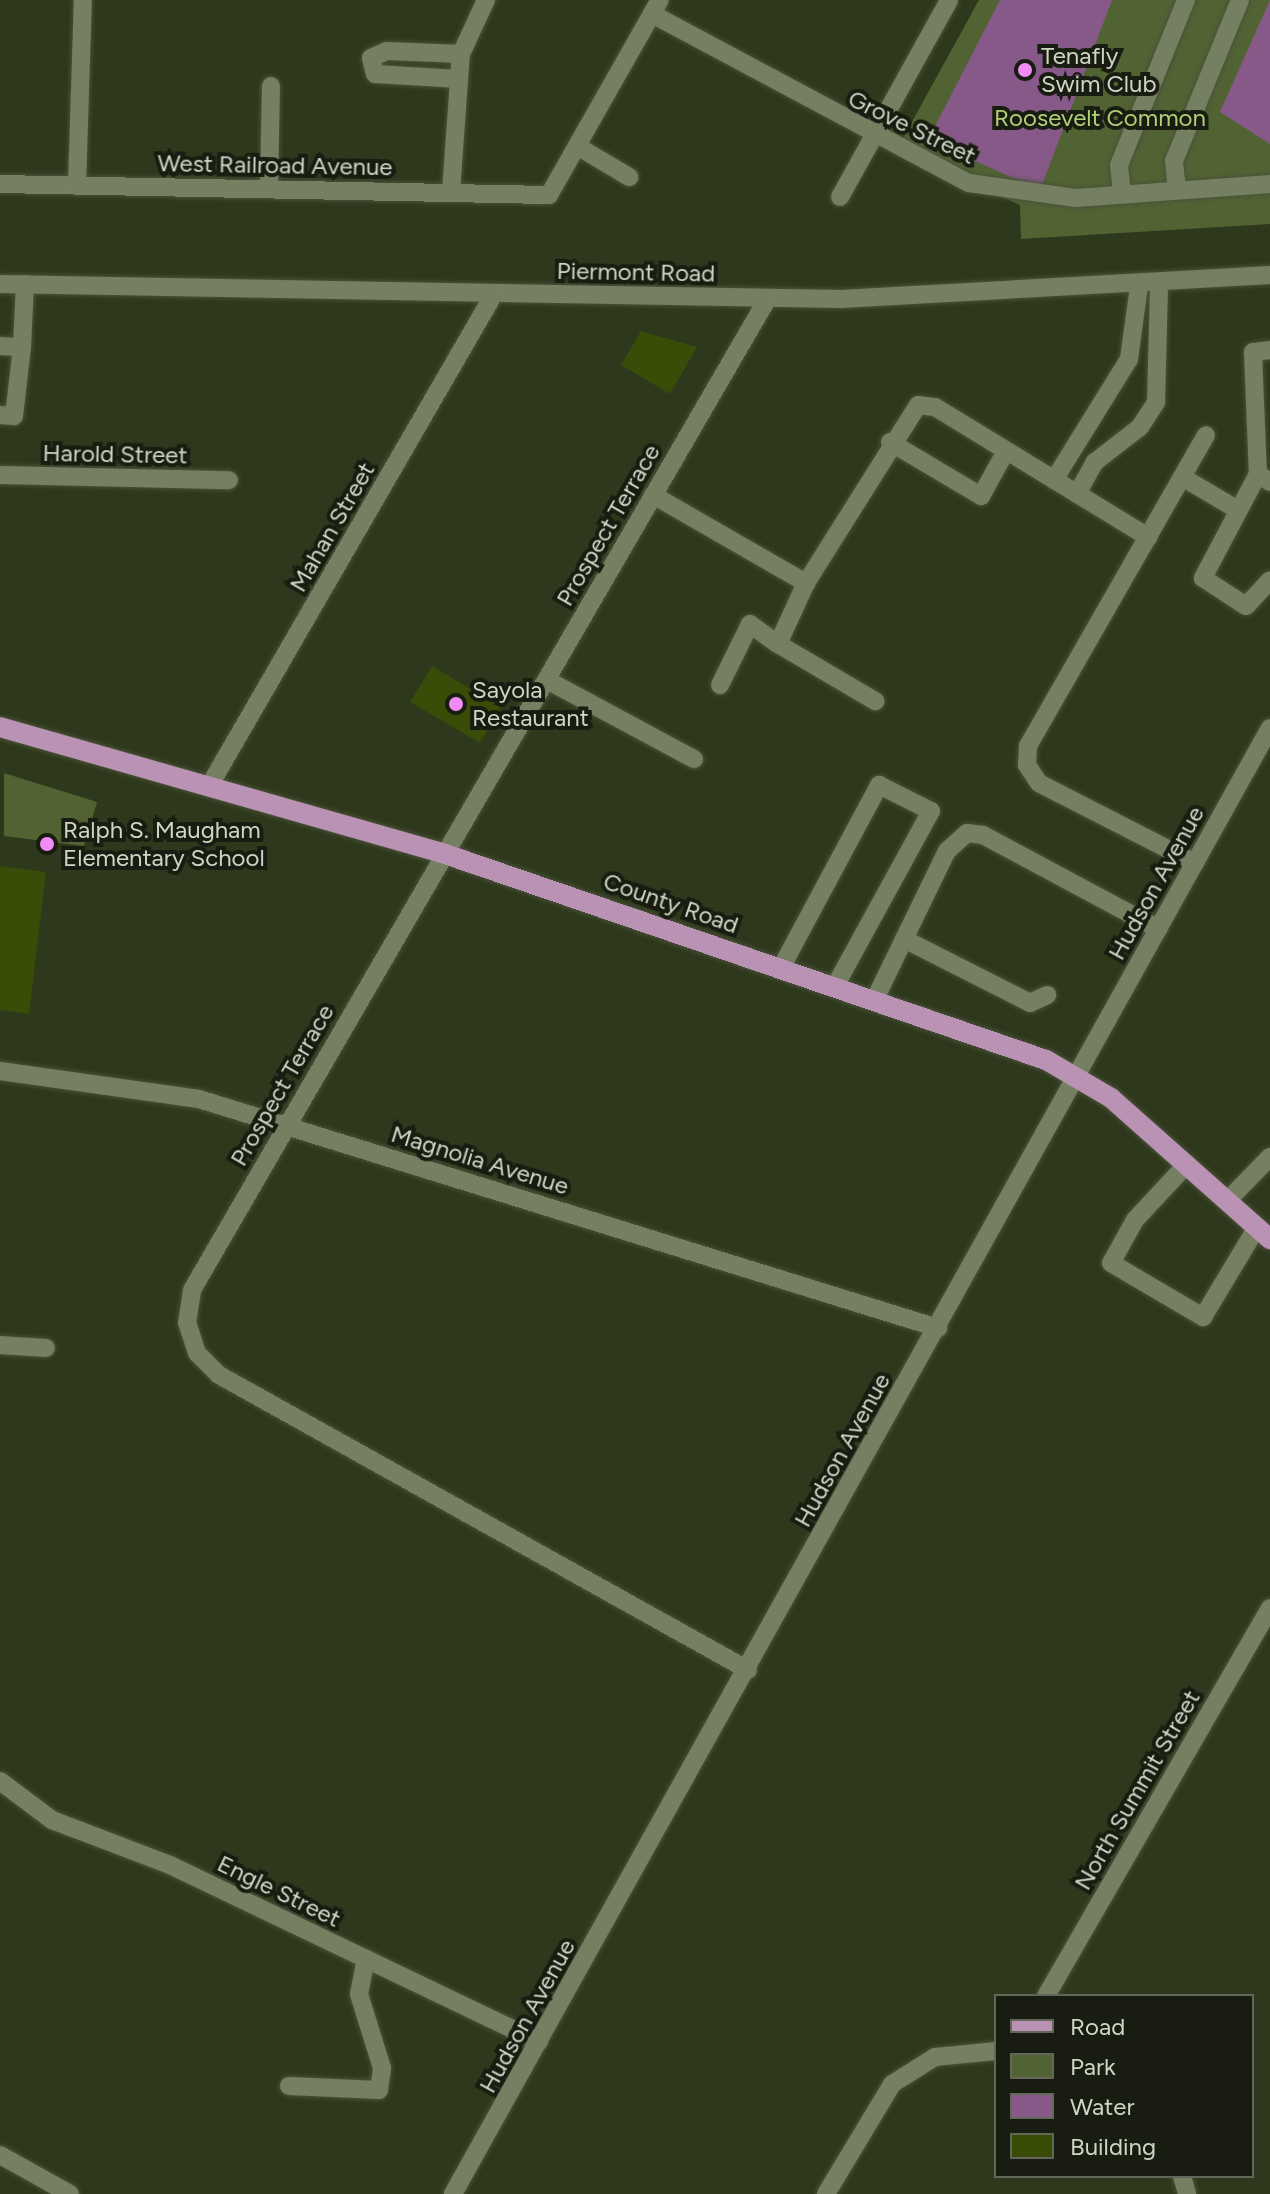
<!DOCTYPE html>
<style>
body{margin:0}
#map{position:relative;width:1270px;height:2194px;overflow:hidden;background:#2e381c;font-family:Figtree,sans-serif}
div>[style]{position:absolute}
.green>*{inset:0;background:#526333}
.water>*{inset:0;background:#875989}
.building>*{inset:0;background:#394c08}
.roads{filter:drop-shadow(0 0 2px #4a523a) drop-shadow(0 0 2px #4a523a)}
.minor>*{height:18px;margin:-9px;padding:0 9px;transform-origin:9px;border-radius:9px;background:#748061}
.major>*{height:20px;margin:-10px;padding:0 10px;transform-origin:10px;border-radius:10px;background:#ba93b4}
.dots>*{width:22px;height:22px;translate:-50% -50%;box-sizing:border-box;border:4px solid #191d11;border-radius:50%}
span{translate:-50% -50%;white-space:nowrap;text-align:center;line-height:1.15;-webkit-text-stroke:8px #191d11;paint-order:stroke}
.poi-label{font-size:24px;color:#cfd6c5}
.left{translate:0 -50%;text-align:left}
.park-label{font-size:24px;color:#b0cf76}
.street-label{font-size:24px;color:#cfd6c5}
.legend{position:absolute;left:994px;top:1994px;width:260px;height:184px;box-sizing:border-box;background:#191d11;border:2px solid #626759;margin:0;padding:10px 14px;list-style:none;font-size:24px;color:#cfd6c5}
.legend li{display:flex;align-items:center;gap:16px;height:40px}
.legend b{width:40px;border:2px solid #626759}
</style>
<div id="map">
<div class="green">
<i style="clip-path:polygon(979px 0,1270px 0,1270px 224px,1021px 239px,1020px 205px,897px 149px)"></i>
<i style="clip-path:polygon(4px 773px,97px 802px,84px 846px,4px 836px)"></i>
</div>
<div class="water">
<i style="clip-path:polygon(1000px 0,1112px 0,1040px 190px,928px 140px)"></i>
<i style="clip-path:polygon(1270px 0,1270px 144px,1220px 112px)"></i>
</div>
<div class="building">
<i style="clip-path:polygon(641px 331px,697px 347px,670px 394px,621px 365px)"></i>
<i style="clip-path:polygon(432px 666px,501px 707px,480px 743px,410px 702px)"></i>
<i style="clip-path:polygon(0 866px,46px 872px,29px 1014px,0 1010px)"></i>
</div>
<div class="roads">
<div class="minor">
<i style="left:652px;top:14px;width:359px;rotate:28.1deg"></i>
<i style="left:969px;top:183px;width:108px;rotate:8deg"></i>
<i style="left:1076px;top:198px;width:195px;rotate:-4.1deg"></i>
<i style="left:459px;top:79px;width:84px;rotate:-176.6deg"></i>
<i style="left:375px;top:74px;width:16px;rotate:-104deg"></i>
<i style="left:371px;top:58px;width:17px;rotate:-24deg"></i>
<i style="left:387px;top:51px;width:74px;rotate:2.3deg"></i>
<i style="left:577px;top:146px;width:61px;rotate:30.8deg"></i>
<i style="left:0;top:184px;width:549px;rotate:1.15deg"></i>
<i style="left:549px;top:195px;width:224px;rotate:-60.4deg"></i>
<i style="left:77px;top:186px;width:186px;rotate:-88.2deg"></i>
<i style="left:269px;top:188px;width:102px;rotate:-88.9deg"></i>
<i style="left:1177px;top:190px;width:29px;rotate:-96deg"></i>
<i style="left:1174px;top:161px;width:174px;rotate:-67.7deg"></i>
<i style="left:451px;top:192px;width:138px;rotate:-85.9deg"></i>
<i style="left:461px;top:54px;width:60px;rotate:-65.2deg"></i>
<i style="left:1122px;top:194px;width:29px;rotate:-96deg"></i>
<i style="left:1119px;top:165px;width:178px;rotate:-67.9deg"></i>
<i style="left:840px;top:197px;width:225px;rotate:-61deg"></i>
<i style="left:0;top:284px;width:841px;rotate:1.02deg"></i>
<i style="left:841px;top:299px;width:430px;rotate:-3.2deg"></i>
<i style="left:0;top:346px;width:22px;rotate:3deg"></i>
<i style="left:22px;top:347px;width:63px;rotate:-87.3deg"></i>
<i style="left:1270px;top:350px;width:17px;rotate:173deg"></i>
<i style="left:1253px;top:352px;width:122px;rotate:87.7deg"></i>
<i style="left:1258px;top:474px;width:14px;rotate:34deg"></i>
<i style="left:0;top:415px;width:14px;rotate:4deg"></i>
<i style="left:14px;top:416px;width:69px;rotate:-83.4deg"></i>
<i style="left:890px;top:442px;width:106px;rotate:30.7deg"></i>
<i style="left:981px;top:496px;width:51px;rotate:-60.9deg"></i>
<i style="left:1258px;top:474px;width:118px;rotate:117.9deg"></i>
<i style="left:1203px;top:578px;width:51px;rotate:33.1deg"></i>
<i style="left:1246px;top:606px;width:35px;rotate:-47deg"></i>
<i style="left:0;top:475px;width:229px;rotate:1.3deg"></i>
<i style="left:1182px;top:477px;width:65px;rotate:30.5deg"></i>
<i style="left:1054px;top:480px;width:142px;rotate:-58.2deg"></i>
<i style="left:1129px;top:359px;width:74px;rotate:-82.2deg"></i>
<i style="left:1077px;top:494px;width:37px;rotate:-61deg"></i>
<i style="left:1095px;top:462px;width:57px;rotate:-37.9deg"></i>
<i style="left:1140px;top:427px;width:30px;rotate:-57deg"></i>
<i style="left:1156px;top:402px;width:118px;rotate:-88.5deg"></i>
<i style="left:653px;top:495px;width:177px;rotate:29.9deg"></i>
<i style="left:806px;top:583px;width:210px;rotate:-57.8deg"></i>
<i style="left:918px;top:405px;width:17px;rotate:7deg"></i>
<i style="left:935px;top:407px;width:250px;rotate:31.4deg"></i>
<i style="left:806px;top:583px;width:67px;rotate:114.7deg"></i>
<i style="left:778px;top:644px;width:113px;rotate:30.4deg"></i>
<i style="left:547px;top:680px;width:167px;rotate:28.3deg"></i>
<i style="left:720px;top:685px;width:68px;rotate:-63.8deg"></i>
<i style="left:750px;top:624px;width:34px;rotate:36deg"></i>
<i style="left:211px;top:783px;width:565px;rotate:-59.94deg"></i>
<i style="left:1195px;top:863px;width:175px;rotate:-152.9deg"></i>
<i style="left:1039px;top:783px;width:22px;rotate:-124deg"></i>
<i style="left:1027px;top:765px;width:19px;rotate:-87deg"></i>
<i style="left:1028px;top:746px;width:358px;rotate:-60.2deg"></i>
<i style="left:904px;top:939px;width:141px;rotate:26.9deg"></i>
<i style="left:1030px;top:1003px;width:19px;rotate:-25deg"></i>
<i style="left:781px;top:968px;width:208px;rotate:-61.8deg"></i>
<i style="left:879px;top:785px;width:58px;rotate:26.6deg"></i>
<i style="left:931px;top:811px;width:200px;rotate:118.7deg"></i>
<i style="left:875px;top:999px;width:165px;rotate:-64.1deg"></i>
<i style="left:947px;top:851px;width:27px;rotate:-42deg"></i>
<i style="left:967px;top:833px;width:16px;rotate:7deg"></i>
<i style="left:983px;top:835px;width:199px;rotate:28.2deg"></i>
<i style="left:0;top:1071px;width:201px;rotate:8deg"></i>
<i style="left:199px;top:1099px;width:774px;rotate:17.22deg"></i>
<i style="left:1187px;top:1164px;width:76px;rotate:132.9deg"></i>
<i style="left:1135px;top:1220px;width:49px;rotate:119.2deg"></i>
<i style="left:1111px;top:1263px;width:107px;rotate:30.4deg"></i>
<i style="left:1203px;top:1317px;width:105px;rotate:-59deg"></i>
<i style="left:1227px;top:1201px;width:62px;rotate:-45.7deg"></i>
<i style="left:0;top:1345px;width:46px;rotate:3.7deg"></i>
<i style="left:748px;top:1670px;width:606px;rotate:-150.85deg"></i>
<i style="left:219px;top:1375px;width:31px;rotate:-135deg"></i>
<i style="left:197px;top:1353px;width:32px;rotate:-108deg"></i>
<i style="left:187px;top:1323px;width:33px;rotate:-81deg"></i>
<i style="left:192px;top:1290px;width:1147px;rotate:-59.86deg"></i>
<i style="left:0;top:1781px;width:65px;rotate:36.9deg"></i>
<i style="left:52px;top:1820px;width:126px;rotate:20.9deg"></i>
<i style="left:170px;top:1865px;width:409px;rotate:25.6deg"></i>
<i style="left:1046px;top:1996px;width:448px;rotate:-60deg"></i>
<i style="left:289px;top:2086px;width:90px;rotate:2.5deg"></i>
<i style="left:379px;top:2090px;width:22px;rotate:-82deg"></i>
<i style="left:382px;top:2068px;width:77px;rotate:-107.3deg"></i>
<i style="left:359px;top:1994px;width:36px;rotate:-79deg"></i>
<i style="left:0;top:2155px;width:80px;rotate:29.1deg"></i>
<i style="left:1182px;top:2176px;width:19px;rotate:74deg"></i>
<i style="left:453px;top:2194px;width:1678px;rotate:-60.87deg"></i>
<i style="left:826px;top:2194px;width:128px;rotate:-59deg"></i>
<i style="left:892px;top:2084px;width:51px;rotate:-32.1deg"></i>
<i style="left:935px;top:2057px;width:61px;rotate:-5.6deg"></i>
</div>
<div class="major">
<i style="left:0;top:727px;width:463px;rotate:15.9deg"></i>
<i style="left:445px;top:854px;width:635px;rotate:18.92deg"></i>
<i style="left:1046px;top:1060px;width:75px;rotate:30.3deg"></i>
<i style="left:1111px;top:1098px;width:213px;rotate:41.6deg"></i>
</div>
</div>
<div class="dots">
<i style="left:1025px;top:70px;background:#f18bf5"></i>
<i style="left:456px;top:704px;background:#f18bf5"></i>
<i style="left:47px;top:844px;background:#f18bf5"></i>
</div>
<div class="poi-label">
<span class="left" style="left:1041px;top:70px">Tenafly<br>Swim Club</span>
<span class="left" style="left:472px;top:704px">Sayola<br>Restaurant</span>
<span class="left" style="left:63px;top:844px">Ralph S. Maugham<br>Elementary School</span>
</div>
<div class="park-label">
<span style="left:1100px;top:118px">Roosevelt Common</span>
</div>
<div class="street-label">
<span style="left:912px;top:127px;rotate:26deg">Grove Street</span>
<span style="left:275px;top:165px;rotate:1deg">West Railroad Avenue</span>
<span style="left:636px;top:272px;rotate:1deg">Piermont Road</span>
<span style="left:115px;top:454px;rotate:1deg">Harold Street</span>
<span style="left:608px;top:525px;rotate:-60deg">Prospect Terrace</span>
<span style="left:332px;top:527px;rotate:-60deg">Mahan Street</span>
<span style="left:1156px;top:883px;rotate:-61deg">Hudson Avenue</span>
<span style="left:671px;top:903px;rotate:19deg">County Road</span>
<span style="left:282px;top:1085px;rotate:-60deg">Prospect Terrace</span>
<span style="left:480px;top:1160px;rotate:17deg">Magnolia Avenue</span>
<span style="left:842px;top:1450px;rotate:-61deg">Hudson Avenue</span>
<span style="left:1137px;top:1790px;rotate:-60deg">North Summit Street</span>
<span style="left:279px;top:1891px;rotate:26deg">Engle Street</span>
<span style="left:527px;top:2016px;rotate:-61deg">Hudson Avenue</span>
</div>
<ul class="legend">
<li><b style="height:10px;background:#ba93b4"></b>Road</li>
<li><b style="height:22px;background:#526333"></b>Park</li>
<li><b style="height:22px;background:#875989"></b>Water</li>
<li><b style="height:22px;background:#394c08"></b>Building</li>
</ul>
</div>
